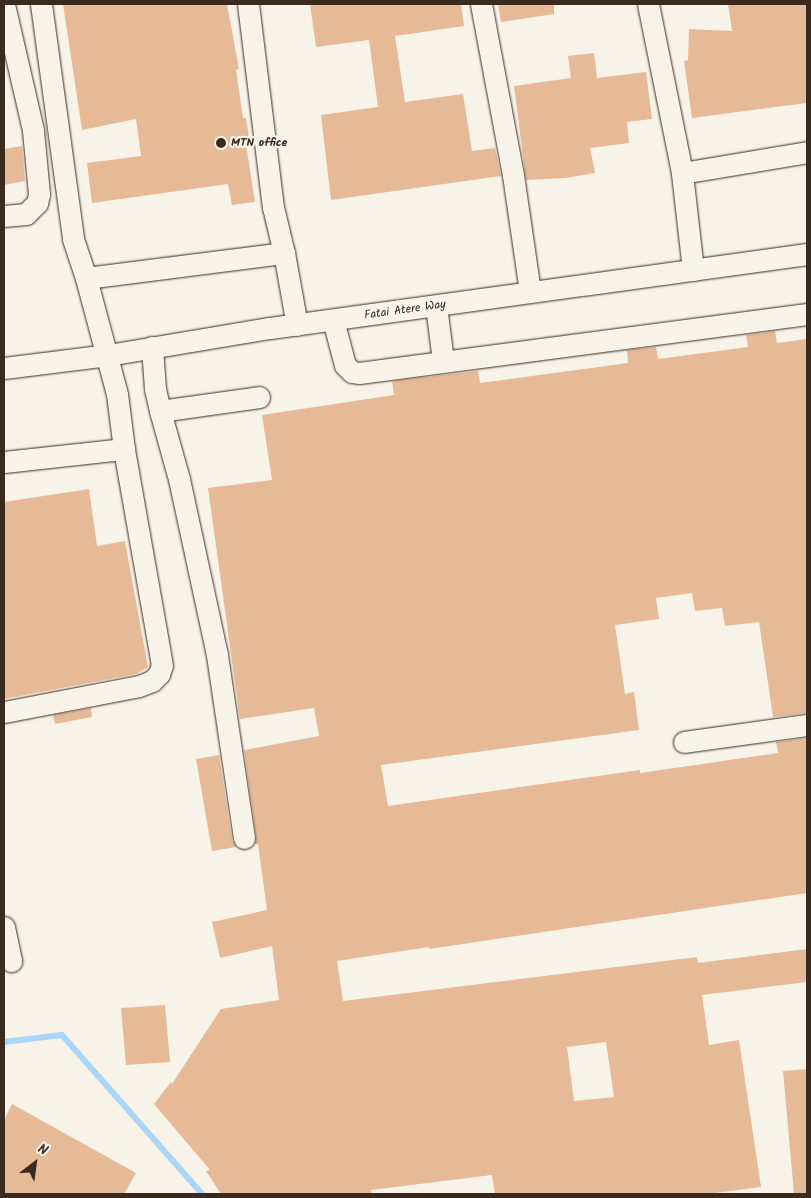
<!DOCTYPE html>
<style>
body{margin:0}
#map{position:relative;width:811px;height:1198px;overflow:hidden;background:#f7f3e8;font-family:Kalam,sans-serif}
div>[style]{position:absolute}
.stream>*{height:6px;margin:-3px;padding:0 3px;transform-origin:3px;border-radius:3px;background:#abd6f7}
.building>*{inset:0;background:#e7ba97}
.roads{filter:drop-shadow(0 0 1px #3b2a1e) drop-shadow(0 0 1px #3b2a1e)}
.minor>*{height:21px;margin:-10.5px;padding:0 10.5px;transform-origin:10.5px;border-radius:10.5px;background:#f7f3e8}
.dots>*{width:14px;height:14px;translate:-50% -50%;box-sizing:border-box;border:2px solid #f7f3e8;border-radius:50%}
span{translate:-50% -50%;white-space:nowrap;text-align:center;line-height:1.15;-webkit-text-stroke:4.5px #f7f3e8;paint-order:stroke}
.poi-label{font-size:12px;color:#3b2a1e;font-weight:700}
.left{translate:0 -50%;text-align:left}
.street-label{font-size:12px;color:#3b2a1e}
.frame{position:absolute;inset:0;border:5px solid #3b2a1e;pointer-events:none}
.north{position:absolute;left:10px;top:1138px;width:50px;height:50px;-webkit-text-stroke:4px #f7f3e8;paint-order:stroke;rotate:30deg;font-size:14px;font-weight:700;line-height:20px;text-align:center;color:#3b2a1e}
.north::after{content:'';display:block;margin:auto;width:18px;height:22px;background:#3b2a1e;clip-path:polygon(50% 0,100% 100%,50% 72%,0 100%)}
</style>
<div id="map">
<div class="stream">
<i style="left:4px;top:1042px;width:58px;rotate:-6.9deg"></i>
<i style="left:62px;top:1035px;width:212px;rotate:48.6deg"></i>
</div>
<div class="building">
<i style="clip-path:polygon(63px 4px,227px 4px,239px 69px,236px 70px,243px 118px,246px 118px,249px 137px,245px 138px,255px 202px,232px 205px,228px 184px,92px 203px,87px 163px,141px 156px,136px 119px,82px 130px)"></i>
<i style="clip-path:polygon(310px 4px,461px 4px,464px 26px,395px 36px,405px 102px,463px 94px,472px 151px,495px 148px,501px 176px,331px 200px,321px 115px,378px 107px,369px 40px,316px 47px)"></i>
<i style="clip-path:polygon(498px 4px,554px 4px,554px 14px,501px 22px)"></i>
<i style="clip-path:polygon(728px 4px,807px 4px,807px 103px,692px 118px,684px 61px,688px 60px,689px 29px,732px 31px)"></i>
<i style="clip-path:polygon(594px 53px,597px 78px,646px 72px,652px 119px,627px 122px,629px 143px,590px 148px,595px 173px,566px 178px,526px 180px,514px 86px,571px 78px,568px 56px)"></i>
<i style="clip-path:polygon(22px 146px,25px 181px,4px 185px,4px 149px)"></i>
<i style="clip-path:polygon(evenodd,775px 331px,777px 343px,807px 339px,807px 713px,773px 717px,759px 622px,725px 626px,722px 608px,695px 611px,692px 593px,656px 598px,659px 619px,615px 625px,625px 694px,634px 692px,639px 730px,381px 765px,388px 806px,640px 770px,640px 773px,778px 753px,776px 742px,807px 738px,807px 893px,429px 949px,429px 947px,337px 961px,343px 1001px,697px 957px,698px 963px,807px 949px,807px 982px,702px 995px,709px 1045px,739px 1040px,761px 1187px,708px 1194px,495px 1194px,492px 1175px,371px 1190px,372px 1194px,221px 1194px,206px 1171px,210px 1170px,154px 1104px,171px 1082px,172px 1084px,221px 1009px,279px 1000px,272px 946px,220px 958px,212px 922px,267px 910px,258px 844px,255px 844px,256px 836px,244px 750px,319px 736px,314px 708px,240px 719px,208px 488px,272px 480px,262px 415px,394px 395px,392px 381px,478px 371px,480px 383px,628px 363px,627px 350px,656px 347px,658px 359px,748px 347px,746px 335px,775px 331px,606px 1042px,614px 1097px,574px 1101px,567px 1047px,606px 1042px)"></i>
<i style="clip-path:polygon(89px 489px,97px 546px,125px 541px,148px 667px,136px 674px,4px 699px,4px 502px)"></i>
<i style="clip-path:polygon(91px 708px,92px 717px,55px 724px,53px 715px)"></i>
<i style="clip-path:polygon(219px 755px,232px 840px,236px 847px,212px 851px,196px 759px)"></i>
<i style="clip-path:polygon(165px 1005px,170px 1062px,126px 1065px,121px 1008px)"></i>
<i style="clip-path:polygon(807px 1069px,807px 1194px,794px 1194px,783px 1071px)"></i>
<i style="clip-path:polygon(12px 1104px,136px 1173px,124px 1194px,4px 1194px,4px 1120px)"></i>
</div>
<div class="roads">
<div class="minor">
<i style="left:41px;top:4px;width:237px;rotate:82.2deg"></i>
<i style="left:73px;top:239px;width:41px;rotate:71.6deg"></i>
<i style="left:248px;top:4px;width:205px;rotate:83deg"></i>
<i style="left:273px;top:207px;width:47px;rotate:76.6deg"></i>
<i style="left:284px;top:253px;width:73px;rotate:79.8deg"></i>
<i style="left:481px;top:4px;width:174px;rotate:79.4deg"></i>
<i style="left:513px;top:175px;width:118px;rotate:81.7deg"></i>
<i style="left:648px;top:4px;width:172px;rotate:78.6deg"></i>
<i style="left:4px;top:216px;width:22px;rotate:-5deg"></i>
<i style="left:26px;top:214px;width:16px;rotate:-45deg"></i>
<i style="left:37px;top:203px;width:9px;rotate:-77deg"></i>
<i style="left:39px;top:194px;width:64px;rotate:-95.4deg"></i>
<i style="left:33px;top:130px;width:129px;rotate:-103deg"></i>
<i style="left:693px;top:270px;width:98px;rotate:-96.5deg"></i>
<i style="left:682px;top:173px;width:127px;rotate:-9.5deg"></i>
<i style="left:436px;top:306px;width:55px;rotate:82.7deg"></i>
<i style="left:333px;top:320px;width:47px;rotate:75.1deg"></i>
<i style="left:345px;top:365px;width:10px;rotate:45deg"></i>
<i style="left:352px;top:372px;width:7px;rotate:8deg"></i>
<i style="left:359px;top:373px;width:452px;rotate:-7.5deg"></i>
<i style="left:152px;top:347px;width:42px;rotate:85.9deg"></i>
<i style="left:155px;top:389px;width:23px;rotate:77deg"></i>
<i style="left:160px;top:411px;width:100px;rotate:-8deg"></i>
<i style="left:4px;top:368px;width:105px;rotate:-7.1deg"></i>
<i style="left:108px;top:355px;width:164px;rotate:-9.5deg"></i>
<i style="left:270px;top:328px;width:542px;rotate:-7.85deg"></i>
<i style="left:160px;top:411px;width:71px;rotate:74.4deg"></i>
<i style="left:179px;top:479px;width:180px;rotate:77.8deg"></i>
<i style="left:217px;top:655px;width:185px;rotate:81.6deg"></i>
<i style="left:4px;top:462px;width:121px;rotate:-6.2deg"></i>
<i style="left:124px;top:449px;width:55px;rotate:-97.3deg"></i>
<i style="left:117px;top:394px;width:120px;rotate:-105deg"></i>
<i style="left:86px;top:278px;width:200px;rotate:-7.2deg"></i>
<i style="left:4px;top:712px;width:137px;rotate:-10.9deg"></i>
<i style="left:139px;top:686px;width:14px;rotate:-21deg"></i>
<i style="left:152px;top:681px;width:10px;rotate:-45deg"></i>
<i style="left:159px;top:674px;width:9px;rotate:-72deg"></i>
<i style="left:162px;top:665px;width:219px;rotate:-100deg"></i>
<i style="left:684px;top:742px;width:124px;rotate:-7.9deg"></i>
<i style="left:4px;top:927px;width:35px;rotate:78deg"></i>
</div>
</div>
<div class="dots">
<i style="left:221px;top:143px;background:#3b2a1e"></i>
</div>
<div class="poi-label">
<span class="left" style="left:231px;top:143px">MTN office</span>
</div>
<div class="street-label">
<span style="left:405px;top:310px;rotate:-8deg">Fatai Atere Way</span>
</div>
<div class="frame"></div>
<div class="north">N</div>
</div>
